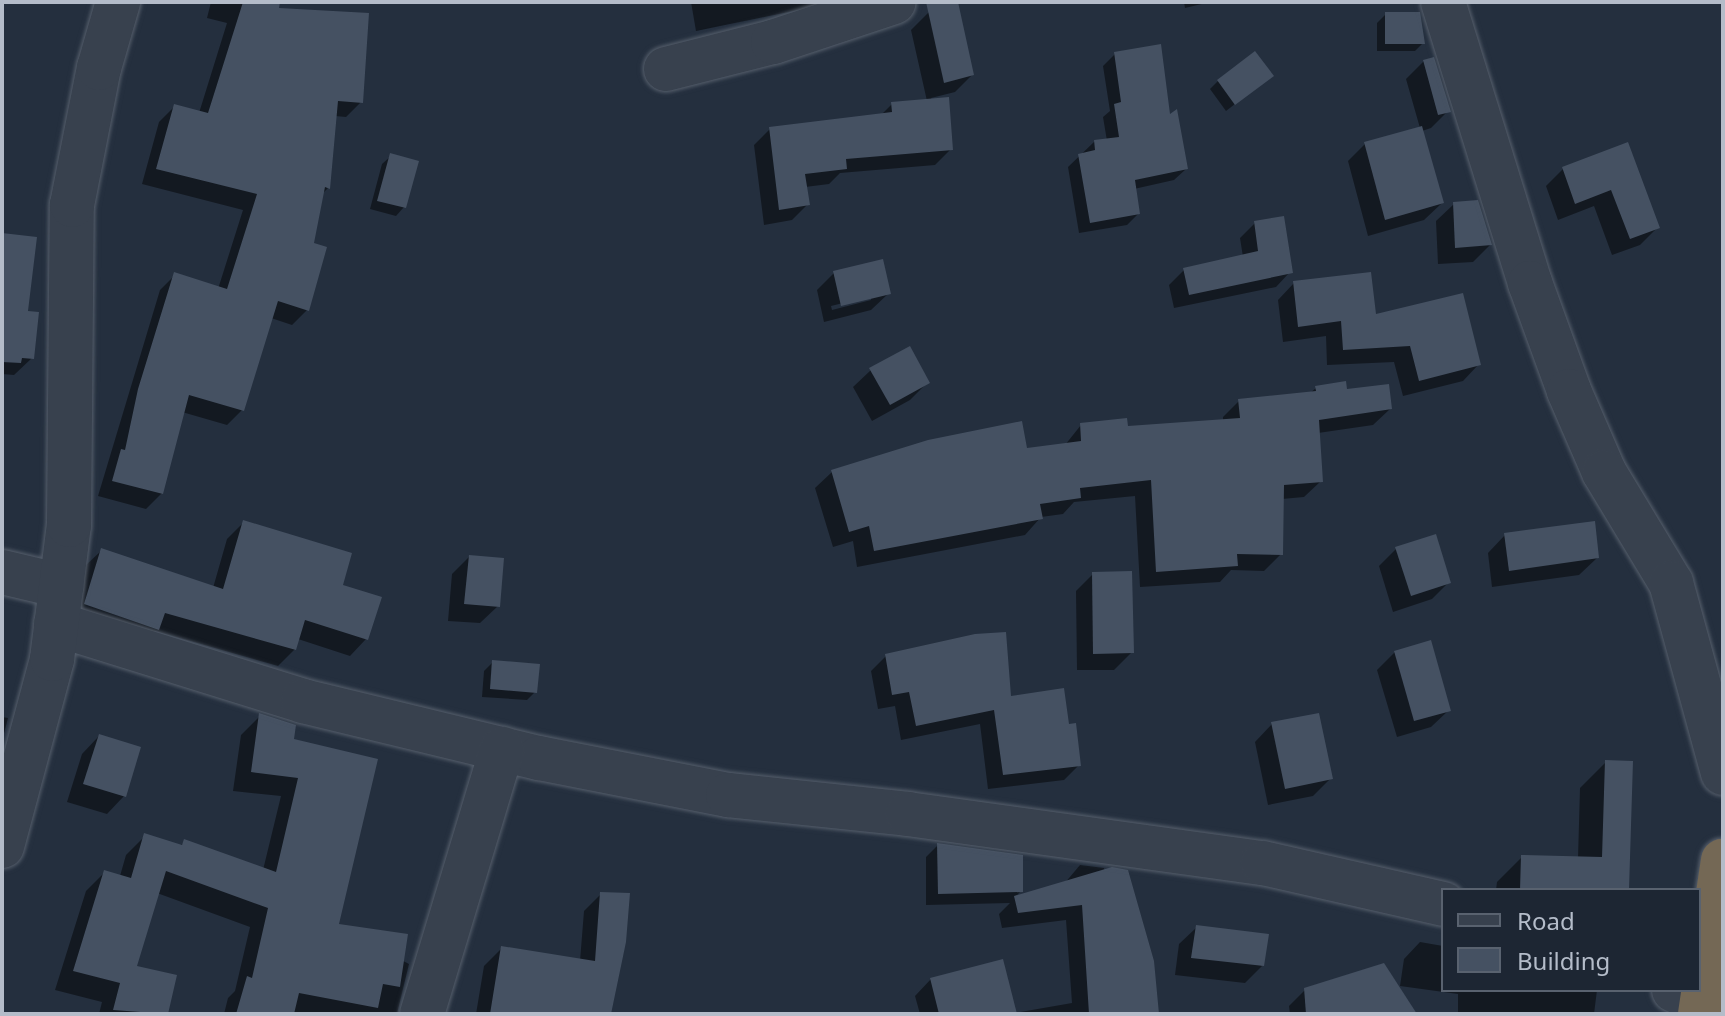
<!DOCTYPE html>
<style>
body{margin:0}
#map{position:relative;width:1725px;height:1016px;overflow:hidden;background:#242f3e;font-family:"Noto Sans",sans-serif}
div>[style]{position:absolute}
.shadow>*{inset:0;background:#0007}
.building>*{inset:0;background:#455162}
.roads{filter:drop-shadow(0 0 2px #565f6c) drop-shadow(0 0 2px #565f6c)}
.minor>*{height:44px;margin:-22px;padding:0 22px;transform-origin:22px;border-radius:22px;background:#38414e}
.highway>*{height:44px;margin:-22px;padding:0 22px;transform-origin:22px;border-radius:22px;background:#746855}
span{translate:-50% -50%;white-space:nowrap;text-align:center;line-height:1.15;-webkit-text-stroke:7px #1d2633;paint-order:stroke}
.frame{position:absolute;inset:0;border:4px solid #b4bcc9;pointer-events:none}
.legend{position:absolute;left:1441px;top:888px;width:260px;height:104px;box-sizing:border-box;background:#1d2633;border:2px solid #59626f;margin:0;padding:10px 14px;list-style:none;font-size:24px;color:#b4bcc9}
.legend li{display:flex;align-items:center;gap:16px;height:40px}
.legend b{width:40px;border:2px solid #59626f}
</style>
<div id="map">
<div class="shadow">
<i style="clip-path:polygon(211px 2px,278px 2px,277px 10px,361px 102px,346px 117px,335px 116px,328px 188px,322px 194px,312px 244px,307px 310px,292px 325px,271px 318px,242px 410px,227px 425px,182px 412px,162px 493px,146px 509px,98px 496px,160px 290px,175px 275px,218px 289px,243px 210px,142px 184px,159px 122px,175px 106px,199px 113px,227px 23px,207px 18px)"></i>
<i style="clip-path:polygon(691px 2px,838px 2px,696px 31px)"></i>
<i style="clip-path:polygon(1184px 2px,1210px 2px,1185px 8px)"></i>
<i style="clip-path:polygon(929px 12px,972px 75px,955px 92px,931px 98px,951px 149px,935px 165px,840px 173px,829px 184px,805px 187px,808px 204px,792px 220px,764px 225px,754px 145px,770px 129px,881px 115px,892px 104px,927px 101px,911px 30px)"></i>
<i style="clip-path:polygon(1386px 14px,1423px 43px,1415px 51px,1377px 51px,1377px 23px)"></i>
<i style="clip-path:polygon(1115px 54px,1168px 118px,1186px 169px,1174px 180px,1134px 189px,1138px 214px,1127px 225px,1079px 233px,1068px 167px,1094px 142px,1107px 141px,1103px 117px,1110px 111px,1103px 66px)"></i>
<i style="clip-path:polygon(1424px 61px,1448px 111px,1431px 128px,1422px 131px,1442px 203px,1424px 220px,1368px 236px,1348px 161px,1365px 144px,1420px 128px,1406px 79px)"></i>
<i style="clip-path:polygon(1271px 76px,1226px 111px,1210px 89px,1218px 81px)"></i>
<i style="clip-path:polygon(1627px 145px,1658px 227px,1640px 245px,1612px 255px,1594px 206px,1558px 220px,1546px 186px,1563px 169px)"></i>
<i style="clip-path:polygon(391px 156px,404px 207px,396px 216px,370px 209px,382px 164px)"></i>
<i style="clip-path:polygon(1454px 204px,1490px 245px,1473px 262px,1438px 264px,1436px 221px)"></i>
<i style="clip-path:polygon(1255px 223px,1290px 272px,1276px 287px,1174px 308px,1169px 285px,1184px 270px,1243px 257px,1240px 238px)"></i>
<i style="clip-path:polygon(2px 235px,26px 312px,32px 358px,14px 375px,2px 374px)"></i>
<i style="clip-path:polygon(evenodd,834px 273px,889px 293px,871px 310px,824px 322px,817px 290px,834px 273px,871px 296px,871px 300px,832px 310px,831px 306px,871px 296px)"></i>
<i style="clip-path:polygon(1294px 283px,1374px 317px,1479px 364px,1463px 381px,1403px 396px,1394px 362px,1327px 365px,1326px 336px,1283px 342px,1278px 300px)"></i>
<i style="clip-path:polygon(871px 370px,928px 382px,910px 400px,872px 421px,853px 387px)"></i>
<i style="clip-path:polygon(1316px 388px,1345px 391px,1390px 409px,1373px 425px,1318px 433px,1321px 481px,1304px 497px,1282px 499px,1281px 554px,1264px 571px,1231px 570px,1220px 582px,1140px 587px,1135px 496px,1074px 502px,1063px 514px,1041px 517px,1025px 535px,857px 567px,853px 541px,833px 547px,815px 488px,832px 472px,1065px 445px,1081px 425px,1126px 428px,1223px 421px,1223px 417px,1239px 401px,1309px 394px)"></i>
<i style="clip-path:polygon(244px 522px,340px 586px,366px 639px,350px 656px,298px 639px,295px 649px,278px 666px,155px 631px,141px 645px,69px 621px,85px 566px,102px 550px,213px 588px,227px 539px)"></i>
<i style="clip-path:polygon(1505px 535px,1597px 558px,1579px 575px,1492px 587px,1488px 553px)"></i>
<i style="clip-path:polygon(1396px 549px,1449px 582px,1432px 599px,1393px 612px,1379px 566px)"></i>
<i style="clip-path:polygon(469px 557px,498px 606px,480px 623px,448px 621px,452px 574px)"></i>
<i style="clip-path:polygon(1093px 574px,1132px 652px,1114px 670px,1077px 670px,1076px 591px)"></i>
<i style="clip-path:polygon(1395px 652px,1449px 710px,1431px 727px,1397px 737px,1377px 670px)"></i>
<i style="clip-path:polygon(886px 656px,1009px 698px,1067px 726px,1079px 765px,1064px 780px,988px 789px,980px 724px,901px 740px,895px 706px,878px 709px,871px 671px)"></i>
<i style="clip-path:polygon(493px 662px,535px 692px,527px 700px,482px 697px,484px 671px)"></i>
<i style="clip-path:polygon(260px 716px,292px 741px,336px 926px,409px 964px,397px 1014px,224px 1014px,228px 998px,235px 991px,250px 927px,157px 893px,134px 968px,174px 977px,166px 1014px,99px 1014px,102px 1002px,55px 990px,86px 891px,105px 872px,120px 876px,126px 855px,145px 836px,180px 846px,185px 842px,263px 870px,281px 796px,233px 791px,241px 735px)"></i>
<i style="clip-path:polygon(2px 717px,8px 718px,2px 741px)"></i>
<i style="clip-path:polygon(1272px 724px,1331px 778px,1313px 796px,1268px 805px,1255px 742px)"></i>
<i style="clip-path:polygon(99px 736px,124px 796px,107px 814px,67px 802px,82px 754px)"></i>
<i style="clip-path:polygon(1606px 762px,1627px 890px,1496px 890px,1497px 882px,1522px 857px,1578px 858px,1580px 788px)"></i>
<i style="clip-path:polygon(938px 845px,1021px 891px,1014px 898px,1064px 884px,1080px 865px,1104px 868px,1127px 1014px,920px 1014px,915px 996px,931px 979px,1015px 1013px,1072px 1003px,1066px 920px,1002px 928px,999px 914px,1010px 903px,926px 905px,926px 857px)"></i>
<i style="clip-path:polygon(601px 894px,609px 1014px,476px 1014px,484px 966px,502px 948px,580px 961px,584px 911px)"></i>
<i style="clip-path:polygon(1197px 927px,1262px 966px,1245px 983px,1175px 975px,1179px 944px)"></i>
<i style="clip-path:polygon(1420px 942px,1443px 946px,1443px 990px,1597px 990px,1594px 1014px,1458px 1014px,1458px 994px,1400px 986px,1404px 959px)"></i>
<i style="clip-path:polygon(1305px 990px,1414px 1014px,1290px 1014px,1289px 1006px)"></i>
</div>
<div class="building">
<i style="clip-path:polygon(243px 2px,280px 2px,279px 8px,369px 13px,363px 103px,338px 101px,330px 189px,325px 187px,314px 243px,327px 247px,309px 311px,278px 301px,244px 411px,189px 395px,163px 494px,112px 481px,121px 449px,125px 450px,138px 389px,174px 272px,227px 289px,257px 194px,156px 169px,174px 104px,208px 113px)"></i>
<i style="clip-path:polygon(926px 2px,958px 2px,974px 75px,944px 83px)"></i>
<i style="clip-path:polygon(1385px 12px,1420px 12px,1425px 44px,1385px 44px)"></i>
<i style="clip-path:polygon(1161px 44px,1170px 114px,1177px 109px,1188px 169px,1135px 180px,1140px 214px,1090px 223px,1078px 154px,1095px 150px,1094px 140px,1119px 137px,1114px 104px,1121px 102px,1114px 52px)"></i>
<i style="clip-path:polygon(1255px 51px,1274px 76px,1235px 105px,1217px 80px)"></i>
<i style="clip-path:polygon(1434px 57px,1451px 112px,1438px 115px,1423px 60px)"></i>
<i style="clip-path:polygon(949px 97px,953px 150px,846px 159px,847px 169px,805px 174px,810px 205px,779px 210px,769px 127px,892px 112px,891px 102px)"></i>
<i style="clip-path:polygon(1422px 126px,1444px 203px,1385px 220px,1364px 142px)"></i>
<i style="clip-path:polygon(1628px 142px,1660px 228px,1630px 239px,1611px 190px,1575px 204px,1562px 167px)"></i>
<i style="clip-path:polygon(390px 153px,419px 161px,406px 208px,377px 201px)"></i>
<i style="clip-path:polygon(1478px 200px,1492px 245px,1455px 248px,1453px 202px)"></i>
<i style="clip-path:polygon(1284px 216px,1293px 273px,1189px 295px,1183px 268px,1258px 251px,1254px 221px)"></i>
<i style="clip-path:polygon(2px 233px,37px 237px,28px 311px,39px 312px,34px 359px,22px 358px,21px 363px,2px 362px)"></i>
<i style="clip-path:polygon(883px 259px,891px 294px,841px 306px,833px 271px)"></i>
<i style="clip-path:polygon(1371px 272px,1376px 314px,1463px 293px,1481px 365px,1419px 381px,1410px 346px,1343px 350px,1341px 321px,1298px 327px,1293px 281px)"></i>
<i style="clip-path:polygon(910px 346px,930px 383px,890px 405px,869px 368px)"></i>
<i style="clip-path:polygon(1346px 381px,1347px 389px,1389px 384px,1392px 409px,1319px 420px,1323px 482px,1284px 485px,1283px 555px,1237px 554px,1238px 566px,1156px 572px,1151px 480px,1080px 488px,1081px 498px,1040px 504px,1043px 519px,874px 551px,869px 526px,849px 532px,831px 470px,928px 440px,1022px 421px,1027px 448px,1081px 441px,1080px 423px,1127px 418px,1128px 426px,1240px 418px,1238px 399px,1316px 391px,1315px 386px)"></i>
<i style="clip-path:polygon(243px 520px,352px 553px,343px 585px,382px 597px,368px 640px,305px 620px,296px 650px,165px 613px,159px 630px,84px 604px,101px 548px,223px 589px)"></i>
<i style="clip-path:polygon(1595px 521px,1599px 558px,1509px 571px,1504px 533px)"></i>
<i style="clip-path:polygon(1436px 534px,1451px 583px,1411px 596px,1395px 547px)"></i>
<i style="clip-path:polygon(469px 555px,504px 558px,500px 607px,464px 604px)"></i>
<i style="clip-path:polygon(1132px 571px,1134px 653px,1093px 654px,1092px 572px)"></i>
<i style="clip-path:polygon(1006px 632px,1011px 696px,1064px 688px,1069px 724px,1076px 723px,1081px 766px,1003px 775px,994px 710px,916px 726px,909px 692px,892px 695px,885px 654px,975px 634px)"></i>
<i style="clip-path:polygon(1431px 640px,1451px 711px,1414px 721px,1394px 651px)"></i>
<i style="clip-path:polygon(492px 660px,540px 664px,537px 693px,490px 689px)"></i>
<i style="clip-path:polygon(259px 713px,296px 725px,294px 739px,378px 759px,339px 924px,408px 934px,400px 987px,383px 984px,378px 1008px,299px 993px,294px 1014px,236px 1014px,247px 976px,252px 978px,268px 908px,166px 871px,137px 966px,177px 975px,168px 1014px,113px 1010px,120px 983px,73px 971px,104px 870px,131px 878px,144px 833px,182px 845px,184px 839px,276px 872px,298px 778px,251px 772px)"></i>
<i style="clip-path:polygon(1319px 713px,1333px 779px,1285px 789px,1271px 722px)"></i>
<i style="clip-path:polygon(99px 734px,141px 747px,126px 797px,83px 784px)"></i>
<i style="clip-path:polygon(1605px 760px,1633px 761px,1629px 890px,1520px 890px,1521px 855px,1602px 857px)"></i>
<i style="clip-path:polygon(937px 843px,1023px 855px,1023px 892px,938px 894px)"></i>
<i style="clip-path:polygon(1112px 867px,1128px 870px,1154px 961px,1159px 1014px,1089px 1014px,1082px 905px,1018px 913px,1014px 896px)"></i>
<i style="clip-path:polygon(600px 892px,630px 893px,626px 942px,611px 1014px,490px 1014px,501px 946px,595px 961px)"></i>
<i style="clip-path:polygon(1196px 925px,1269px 934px,1264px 966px,1191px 958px)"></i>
<i style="clip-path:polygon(1003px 959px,1017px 1014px,939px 1014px,930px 978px)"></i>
<i style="clip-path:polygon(1384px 963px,1417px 1014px,1306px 1014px,1304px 988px)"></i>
</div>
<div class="roads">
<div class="minor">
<i style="left:1443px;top:2px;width:294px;rotate:72.8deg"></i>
<i style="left:1530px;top:283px;width:115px;rotate:70.1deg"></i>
<i style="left:1569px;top:391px;width:88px;rotate:66.6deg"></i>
<i style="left:1604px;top:472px;width:130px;rotate:58.9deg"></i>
<i style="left:1671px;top:583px;width:197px;rotate:74.7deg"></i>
<i style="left:666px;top:69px;width:110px;rotate:-14.2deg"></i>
<i style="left:773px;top:42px;width:127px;rotate:-18.3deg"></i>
<i style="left:2px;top:572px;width:61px;rotate:13.3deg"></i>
<i style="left:56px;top:624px;width:259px;rotate:17.3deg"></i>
<i style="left:303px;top:701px;width:243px;rotate:13.6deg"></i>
<i style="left:539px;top:758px;width:193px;rotate:11.1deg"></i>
<i style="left:728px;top:795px;width:181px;rotate:6deg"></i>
<i style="left:908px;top:814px;width:358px;rotate:7.9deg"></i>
<i style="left:1263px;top:863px;width:185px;rotate:12.8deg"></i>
<i style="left:2px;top:846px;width:194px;rotate:-75deg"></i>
<i style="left:52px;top:659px;width:135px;rotate:-82.8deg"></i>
<i style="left:69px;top:525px;width:320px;rotate:-89.5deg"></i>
<i style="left:72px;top:205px;width:140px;rotate:-78.9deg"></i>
<i style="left:99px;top:68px;width:69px;rotate:-73.9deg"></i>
<i style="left:1674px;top:990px;width:30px;rotate:23deg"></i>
<i style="left:422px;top:1014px;width:277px;rotate:-73.2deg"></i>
</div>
<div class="highway">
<i style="left:1700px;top:1014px;width:155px;rotate:-81.5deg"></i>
</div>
</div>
<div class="frame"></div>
<ul class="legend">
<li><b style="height:10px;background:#38414e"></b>Road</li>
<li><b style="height:22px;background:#455162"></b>Building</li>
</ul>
</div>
